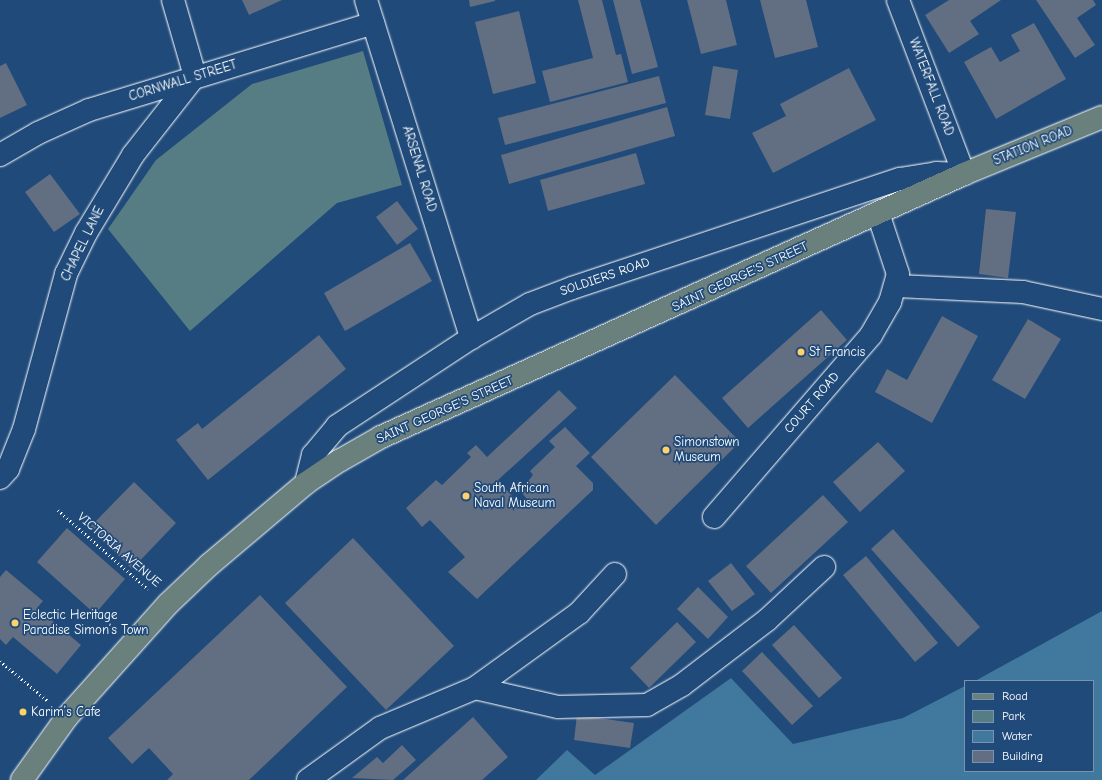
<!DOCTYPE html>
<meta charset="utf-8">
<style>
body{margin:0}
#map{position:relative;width:1102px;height:780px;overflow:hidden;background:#1f4a7a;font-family:"Comic Neue",sans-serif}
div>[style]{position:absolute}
.green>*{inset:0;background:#567d84}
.water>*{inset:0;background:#41789e}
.building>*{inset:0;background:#626e81}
.path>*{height:2.5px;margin-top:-1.25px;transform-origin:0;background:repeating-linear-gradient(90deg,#fff 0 1px,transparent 0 4px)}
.roads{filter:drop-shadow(0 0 1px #fff) drop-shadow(0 0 1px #fff)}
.minor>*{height:22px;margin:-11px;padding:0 11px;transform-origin:11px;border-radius:11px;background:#1f4a7a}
.major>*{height:22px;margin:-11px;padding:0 11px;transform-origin:11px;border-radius:11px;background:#6a807d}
.dots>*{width:11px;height:11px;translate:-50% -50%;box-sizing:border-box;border:2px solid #1f4a7a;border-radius:50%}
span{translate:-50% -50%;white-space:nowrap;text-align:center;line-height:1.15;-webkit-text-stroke:3.5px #1f4a7a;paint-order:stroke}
.street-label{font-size:13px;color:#fff}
.poi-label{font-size:13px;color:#fff}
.left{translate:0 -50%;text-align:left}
.legend{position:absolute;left:964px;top:680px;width:130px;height:92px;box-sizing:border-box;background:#1f4a7a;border:1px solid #7992af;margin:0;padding:5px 7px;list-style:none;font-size:12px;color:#fff}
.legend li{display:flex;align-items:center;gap:8px;height:20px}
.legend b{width:20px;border:1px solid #7992af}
</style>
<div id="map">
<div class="green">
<i style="clip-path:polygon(363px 51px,402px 185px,337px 203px,190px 331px,108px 229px,156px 160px,252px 84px)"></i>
</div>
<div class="water">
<i style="clip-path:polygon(1102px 611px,1102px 780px,536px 780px,567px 750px,595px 775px,731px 678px,793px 744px,903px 718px,965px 686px,965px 771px,1093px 771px,1093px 681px,975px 681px)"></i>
</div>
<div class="building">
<i style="clip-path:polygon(242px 0,282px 0,249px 15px)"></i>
<i style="clip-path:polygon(469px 0,495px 0,495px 1px,470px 7px)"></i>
<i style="clip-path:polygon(578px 0,602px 0,616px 55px,621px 54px,628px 82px,550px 102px,542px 71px,593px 58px)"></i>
<i style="clip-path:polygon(613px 0,640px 0,658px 67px,632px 74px)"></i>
<i style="clip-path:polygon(687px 0,726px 0,737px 45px,701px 54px)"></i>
<i style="clip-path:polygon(760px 0,806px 0,818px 47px,775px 58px)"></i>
<i style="clip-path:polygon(949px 0,1001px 0,970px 21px,979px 34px,949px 53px,925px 15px)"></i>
<i style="clip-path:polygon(1036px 0,1093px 0,1096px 5px,1077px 18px,1095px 45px,1075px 58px)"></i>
<i style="clip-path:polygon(519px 11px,536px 83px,493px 94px,475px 22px)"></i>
<i style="clip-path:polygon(1034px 23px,1066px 79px,996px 119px,964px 62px,991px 47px,1000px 62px,1020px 51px,1011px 35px)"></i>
<i style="clip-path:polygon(6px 63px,27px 105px,0 118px,0 66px)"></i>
<i style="clip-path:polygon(713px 66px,738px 70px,730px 119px,705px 115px)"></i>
<i style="clip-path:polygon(849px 68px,876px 120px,773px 173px,752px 133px,786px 116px,780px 104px)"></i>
<i style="clip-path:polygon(659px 76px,666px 103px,505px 145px,498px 118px)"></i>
<i style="clip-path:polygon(667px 107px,675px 136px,509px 184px,501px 155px)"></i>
<i style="clip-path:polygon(636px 153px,645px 184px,548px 211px,540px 180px)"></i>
<i style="clip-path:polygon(50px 174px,80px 214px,54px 232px,25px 192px)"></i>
<i style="clip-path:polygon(397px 201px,418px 229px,397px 245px,376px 217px)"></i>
<i style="clip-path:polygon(986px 209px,1016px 212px,1008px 278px,979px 274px)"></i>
<i style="clip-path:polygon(410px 243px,432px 281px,345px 331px,324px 293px)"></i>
<i style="clip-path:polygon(821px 310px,847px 340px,748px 428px,722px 398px)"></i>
<i style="clip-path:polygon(942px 316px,978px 336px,932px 423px,875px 392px,887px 369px,907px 380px)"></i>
<i style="clip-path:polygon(1028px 319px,1061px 339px,1025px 399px,992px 380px)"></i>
<i style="clip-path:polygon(319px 335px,346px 369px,208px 480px,176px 440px,198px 423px,202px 429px)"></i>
<i style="clip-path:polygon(675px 375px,740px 442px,656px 525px,591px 457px)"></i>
<i style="clip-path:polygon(559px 390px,577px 408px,498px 480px,522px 507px,528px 500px,520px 491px,533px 475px,530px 471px,555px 447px,549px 441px,565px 427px,590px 453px,576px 466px,593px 483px,593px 490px,477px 599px,448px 572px,465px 557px,430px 520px,422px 527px,406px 508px,436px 480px,442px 485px,471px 457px,467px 453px,476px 445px,487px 457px)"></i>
<i style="clip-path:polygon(878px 442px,905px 471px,860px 512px,833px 482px)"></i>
<i style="clip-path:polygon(134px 482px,176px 523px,132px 569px,90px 527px)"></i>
<i style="clip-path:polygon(823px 495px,848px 522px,771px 593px,746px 566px)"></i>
<i style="clip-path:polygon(67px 528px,125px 579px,95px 614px,37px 562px)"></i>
<i style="clip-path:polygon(893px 529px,980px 627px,958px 647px,871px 549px)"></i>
<i style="clip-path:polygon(353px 538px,454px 646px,386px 710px,285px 603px)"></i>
<i style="clip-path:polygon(866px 556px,938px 643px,915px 662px,843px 575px)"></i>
<i style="clip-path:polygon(731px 563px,755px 594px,732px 611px,708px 581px)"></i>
<i style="clip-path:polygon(6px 570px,43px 601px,37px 608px,81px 645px,57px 674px,13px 637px,6px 645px,0 639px,0 577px)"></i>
<i style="clip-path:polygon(698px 587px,728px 617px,708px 639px,677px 609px)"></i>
<i style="clip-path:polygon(260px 595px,347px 687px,249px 780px,167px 780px,173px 774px,149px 748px,132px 764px,108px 738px)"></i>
<i style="clip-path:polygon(677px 622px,696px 642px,649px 688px,630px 668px)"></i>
<i style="clip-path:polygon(794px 625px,842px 678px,819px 698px,772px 645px)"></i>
<i style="clip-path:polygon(762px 652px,813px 706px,792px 725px,742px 671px)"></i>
<i style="clip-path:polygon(577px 715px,634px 723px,630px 748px,574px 740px)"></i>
<i style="clip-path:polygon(473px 717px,508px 757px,482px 780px,403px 780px)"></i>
<i style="clip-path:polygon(402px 745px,416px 760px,393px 780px,352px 778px,377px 757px,383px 763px)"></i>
</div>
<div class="path">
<i style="left:58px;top:510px;width:120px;rotate:41.3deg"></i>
<i style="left:0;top:661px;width:62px;rotate:39.8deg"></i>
</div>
<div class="roads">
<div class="minor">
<i style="left:173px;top:0;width:79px;rotate:73.9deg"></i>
<i style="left:366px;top:0;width:354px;rotate:72.7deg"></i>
<i style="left:0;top:155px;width:44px;rotate:-30.1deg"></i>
<i style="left:38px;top:133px;width:56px;rotate:-24.3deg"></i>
<i style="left:89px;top:110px;width:297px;rotate:-17deg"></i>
<i style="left:897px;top:286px;width:126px;rotate:2.7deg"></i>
<i style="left:1023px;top:292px;width:81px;rotate:12.1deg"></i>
<i style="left:0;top:478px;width:12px;rotate:-48deg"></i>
<i style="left:8px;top:469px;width:43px;rotate:-68.2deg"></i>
<i style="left:24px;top:429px;width:161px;rotate:-74.8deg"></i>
<i style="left:66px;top:274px;width:46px;rotate:-64deg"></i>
<i style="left:86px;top:233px;width:91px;rotate:-58.9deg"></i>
<i style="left:133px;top:155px;width:100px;rotate:-51.9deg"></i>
<i style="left:306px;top:483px;width:29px;rotate:-76deg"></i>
<i style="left:313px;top:455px;width:38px;rotate:-50deg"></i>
<i style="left:337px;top:426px;width:160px;rotate:-33.3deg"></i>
<i style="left:471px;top:338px;width:68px;rotate:-30deg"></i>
<i style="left:530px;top:304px;width:45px;rotate:-20.9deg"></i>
<i style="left:572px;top:288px;width:346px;rotate:-18.4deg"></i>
<i style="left:900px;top:179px;width:36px;rotate:-9deg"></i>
<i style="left:936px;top:173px;width:28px;rotate:2deg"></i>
<i style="left:964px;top:174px;width:186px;rotate:-110.8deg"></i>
<i style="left:714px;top:517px;width:240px;rotate:-49.2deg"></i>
<i style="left:871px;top:335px;width:38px;rotate:-60deg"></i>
<i style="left:890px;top:302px;width:29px;rotate:-74deg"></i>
<i style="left:898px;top:274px;width:64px;rotate:-108.2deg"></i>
<i style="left:475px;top:688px;width:85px;rotate:12.9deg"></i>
<i style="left:558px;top:707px;width:89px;rotate:-1.3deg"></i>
<i style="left:647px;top:705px;width:40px;rotate:-29.7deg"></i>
<i style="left:682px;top:685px;width:107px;rotate:-37.4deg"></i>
<i style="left:767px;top:620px;width:78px;rotate:-42.9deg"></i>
<i style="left:308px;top:780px;width:89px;rotate:-35.8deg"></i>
<i style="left:380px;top:728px;width:103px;rotate:-22.8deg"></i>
<i style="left:475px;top:688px;width:128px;rotate:-35.8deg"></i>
<i style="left:579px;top:613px;width:53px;rotate:-47.3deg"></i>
</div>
<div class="major">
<i style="left:22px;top:780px;width:77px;rotate:-54.5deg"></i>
<i style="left:67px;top:717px;width:152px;rotate:-48.2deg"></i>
<i style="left:168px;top:604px;width:57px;rotate:-43.6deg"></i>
<i style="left:209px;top:565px;width:127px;rotate:-40.2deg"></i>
<i style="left:306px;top:483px;width:40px;rotate:-34deg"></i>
<i style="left:339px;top:461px;width:48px;rotate:-29.7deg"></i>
<i style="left:381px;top:437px;width:640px;rotate:-24.28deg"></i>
<i style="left:964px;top:174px;width:149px;rotate:-22.4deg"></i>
</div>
</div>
<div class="dots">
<i style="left:801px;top:352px;background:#ffd166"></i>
<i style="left:666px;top:450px;background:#ffd166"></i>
<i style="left:466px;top:496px;background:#ffd166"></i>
<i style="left:15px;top:623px;background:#ffd166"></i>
<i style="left:23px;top:712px;background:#ffd166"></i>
</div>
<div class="street-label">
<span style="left:183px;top:81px;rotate:-17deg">CORNWALL STREET</span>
<span style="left:931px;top:87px;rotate:69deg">WATERFALL ROAD</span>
<span style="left:1033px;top:146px;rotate:-22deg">STATION ROAD</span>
<span style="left:419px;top:169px;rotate:73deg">ARSENAL ROAD</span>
<span style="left:83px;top:244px;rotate:-64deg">CHAPEL LANE</span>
<span style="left:605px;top:277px;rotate:-19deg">SOLDIERS ROAD</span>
<span style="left:740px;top:277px;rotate:-25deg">SAINT GEORGE'S STREET</span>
<span style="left:812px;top:403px;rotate:-49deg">COURT ROAD</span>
<span style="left:445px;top:410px;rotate:-24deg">SAINT GEORGE'S STREET</span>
<span style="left:119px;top:550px;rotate:41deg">VICTORIA AVENUE</span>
</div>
<div class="poi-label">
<span class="left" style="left:809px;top:352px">St Francis</span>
<span class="left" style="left:674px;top:450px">Simonstown<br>Museum</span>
<span class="left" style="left:474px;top:496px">South African<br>Naval Museum</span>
<span class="left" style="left:23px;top:623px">Eclectic Heritage<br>Paradise Simon’s Town</span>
<span class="left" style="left:31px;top:712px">Karim’s Cafe</span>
</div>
<ul class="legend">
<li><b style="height:5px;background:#6a807d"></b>Road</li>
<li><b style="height:11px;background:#567d84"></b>Park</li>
<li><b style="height:11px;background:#41789e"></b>Water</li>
<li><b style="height:11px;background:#626e81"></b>Building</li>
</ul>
</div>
